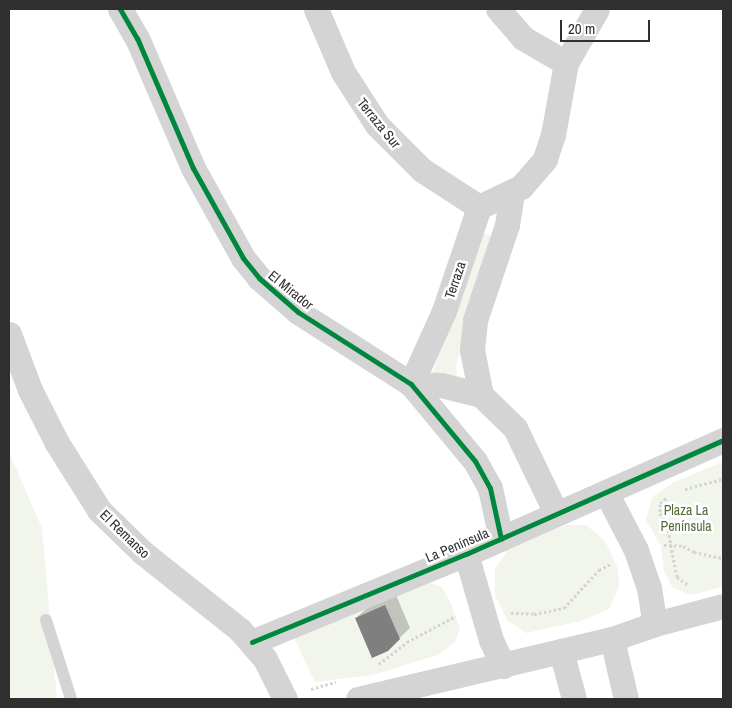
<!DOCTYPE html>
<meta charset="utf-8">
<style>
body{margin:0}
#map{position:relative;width:732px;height:708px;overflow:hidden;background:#fff;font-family:"Archivo Narrow",sans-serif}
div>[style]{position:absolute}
.green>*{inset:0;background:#f1f5ec}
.shadow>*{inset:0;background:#0003}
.building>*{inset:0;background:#7f7f7f}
.path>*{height:3px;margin-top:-1.5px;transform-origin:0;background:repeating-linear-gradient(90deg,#d4d4d4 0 2.5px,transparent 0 5px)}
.lane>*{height:12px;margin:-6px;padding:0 6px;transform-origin:6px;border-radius:6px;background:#d4d4d4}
.street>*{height:25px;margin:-12.5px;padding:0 12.5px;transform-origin:12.5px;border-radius:12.5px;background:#d4d4d4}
.cycleway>*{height:5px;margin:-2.5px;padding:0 2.5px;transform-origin:2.5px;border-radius:2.5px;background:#00873e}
span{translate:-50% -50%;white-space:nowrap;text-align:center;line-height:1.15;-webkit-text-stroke:5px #fff;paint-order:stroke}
.street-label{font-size:14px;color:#2f2f2f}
.park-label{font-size:14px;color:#566d3a}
.frame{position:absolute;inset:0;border:10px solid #2f2f2f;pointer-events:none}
.scale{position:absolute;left:560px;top:20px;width:90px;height:22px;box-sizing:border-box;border:2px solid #2f2f2f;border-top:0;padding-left:6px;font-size:15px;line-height:18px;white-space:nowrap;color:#2f2f2f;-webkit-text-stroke:4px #fff;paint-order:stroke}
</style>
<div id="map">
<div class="green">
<i style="clip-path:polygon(483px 233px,491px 236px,456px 366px,457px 381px,432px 374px)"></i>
<i style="clip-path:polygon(9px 452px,42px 528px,57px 699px,9px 699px)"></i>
<i style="clip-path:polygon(723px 462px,723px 587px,691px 595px,672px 587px,664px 571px,661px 546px,646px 520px,652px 497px,674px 482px)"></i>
<i style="clip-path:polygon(566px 525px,586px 525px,605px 541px,618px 569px,619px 587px,609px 609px,581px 621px,526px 633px,507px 620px,495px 595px,495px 569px,509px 548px)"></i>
<i style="clip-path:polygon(430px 583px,442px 587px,451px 604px,460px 629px,455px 642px,438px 655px,372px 675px,315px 682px,293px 636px)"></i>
</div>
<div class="shadow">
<i style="clip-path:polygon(396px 595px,410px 628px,387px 650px,356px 618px,367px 608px)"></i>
</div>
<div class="building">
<i style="clip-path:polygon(385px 605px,400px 639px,388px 651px,372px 658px,355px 618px)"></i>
</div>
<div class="path">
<i style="left:685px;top:489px;width:39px;rotate:-15deg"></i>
<i style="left:666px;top:498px;width:8px;rotate:135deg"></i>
<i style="left:660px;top:504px;width:9px;rotate:90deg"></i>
<i style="left:660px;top:513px;width:19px;rotate:65deg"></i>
<i style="left:668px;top:530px;width:48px;rotate:79.2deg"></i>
<i style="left:677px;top:577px;width:14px;rotate:34deg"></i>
<i style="left:664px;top:545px;width:19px;rotate:3deg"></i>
<i style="left:683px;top:546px;width:13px;rotate:29deg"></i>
<i style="left:694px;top:552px;width:30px;rotate:12deg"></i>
<i style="left:511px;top:613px;width:23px;rotate:2deg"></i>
<i style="left:534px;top:614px;width:31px;rotate:-11deg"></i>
<i style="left:564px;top:608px;width:52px;rotate:-47.4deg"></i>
<i style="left:599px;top:570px;width:13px;rotate:-27deg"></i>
<i style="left:379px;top:664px;width:36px;rotate:-38deg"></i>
<i style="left:407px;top:642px;width:55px;rotate:-28deg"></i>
<i style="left:311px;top:689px;width:26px;rotate:-16deg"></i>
</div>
<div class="lane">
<i style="left:46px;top:620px;width:83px;rotate:72.4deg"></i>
</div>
<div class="street">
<i style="left:120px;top:9px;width:34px;rotate:60deg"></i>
<i style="left:137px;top:38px;width:142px;rotate:66.7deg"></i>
<i style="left:193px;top:168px;width:103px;rotate:60.9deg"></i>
<i style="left:243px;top:258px;width:26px;rotate:51deg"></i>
<i style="left:259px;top:278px;width:52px;rotate:41.1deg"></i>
<i style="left:298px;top:312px;width:134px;rotate:32.5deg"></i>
<i style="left:411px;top:384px;width:100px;rotate:50.3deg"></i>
<i style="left:475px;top:461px;width:31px;rotate:61deg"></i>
<i style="left:490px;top:488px;width:52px;rotate:77.8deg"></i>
<i style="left:316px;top:9px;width:69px;rotate:66.8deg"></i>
<i style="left:343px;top:72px;width:63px;rotate:57.3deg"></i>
<i style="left:377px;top:125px;width:64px;rotate:45deg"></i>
<i style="left:422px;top:170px;width:68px;rotate:33deg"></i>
<i style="left:498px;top:9px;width:38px;rotate:49deg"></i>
<i style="left:523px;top:38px;width:50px;rotate:30.2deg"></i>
<i style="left:479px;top:207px;width:47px;rotate:-25.5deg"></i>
<i style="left:521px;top:187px;width:37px;rotate:-49deg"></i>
<i style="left:545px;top:159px;width:25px;rotate:-72deg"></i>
<i style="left:553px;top:135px;width:73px;rotate:-79.8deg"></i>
<i style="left:566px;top:63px;width:62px;rotate:-60.1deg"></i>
<i style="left:9px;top:334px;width:60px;rotate:69.4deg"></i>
<i style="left:30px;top:390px;width:59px;rotate:63deg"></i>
<i style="left:57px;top:443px;width:79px;rotate:57.9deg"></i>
<i style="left:99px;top:510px;width:60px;rotate:44.3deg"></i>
<i style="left:142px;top:552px;width:125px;rotate:38.5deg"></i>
<i style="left:240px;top:630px;width:38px;rotate:49deg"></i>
<i style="left:265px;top:659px;width:45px;rotate:63.4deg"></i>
<i style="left:411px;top:384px;width:30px;rotate:2deg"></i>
<i style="left:441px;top:385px;width:41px;rotate:14deg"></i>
<i style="left:481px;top:395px;width:47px;rotate:44.1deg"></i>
<i style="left:515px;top:428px;width:94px;rotate:64.2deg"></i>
<i style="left:411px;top:384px;width:80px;rotate:-65.7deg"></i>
<i style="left:444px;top:311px;width:110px;rotate:-71.4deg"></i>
<i style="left:481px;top:395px;width:46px;rotate:-101.3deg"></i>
<i style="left:472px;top:350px;width:30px;rotate:-84deg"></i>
<i style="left:475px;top:320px;width:100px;rotate:-71.4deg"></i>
<i style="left:507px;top:225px;width:32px;rotate:-81deg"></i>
<i style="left:606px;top:492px;width:65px;rotate:62.7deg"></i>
<i style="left:636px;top:550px;width:40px;rotate:71.1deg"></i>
<i style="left:649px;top:588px;width:36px;rotate:81deg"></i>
<i style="left:466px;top:554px;width:90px;rotate:73.8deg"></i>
<i style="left:491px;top:640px;width:29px;rotate:65deg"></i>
<i style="left:612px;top:639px;width:62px;rotate:76.9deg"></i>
<i style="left:252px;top:642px;width:231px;rotate:-22.4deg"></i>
<i style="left:466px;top:554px;width:281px;rotate:-23.9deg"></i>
<i style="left:561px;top:651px;width:50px;rotate:74.8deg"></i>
<i style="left:358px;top:699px;width:261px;rotate:-13.3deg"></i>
<i style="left:612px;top:639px;width:46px;rotate:-19.2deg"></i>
<i style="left:655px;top:624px;width:70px;rotate:-14.8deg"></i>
</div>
<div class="cycleway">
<i style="left:120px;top:9px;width:34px;rotate:60deg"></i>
<i style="left:137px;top:38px;width:142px;rotate:66.7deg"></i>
<i style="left:193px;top:168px;width:103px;rotate:60.9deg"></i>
<i style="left:243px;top:258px;width:26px;rotate:51deg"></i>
<i style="left:259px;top:278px;width:52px;rotate:41.1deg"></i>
<i style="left:298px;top:312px;width:134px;rotate:32.5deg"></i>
<i style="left:411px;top:384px;width:100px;rotate:50.3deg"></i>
<i style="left:475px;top:461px;width:31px;rotate:61deg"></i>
<i style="left:490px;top:488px;width:52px;rotate:77.8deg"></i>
<i style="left:252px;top:642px;width:231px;rotate:-22.4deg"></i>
<i style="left:466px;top:554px;width:281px;rotate:-23.9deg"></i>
</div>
<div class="street-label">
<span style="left:379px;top:123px;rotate:51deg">Terraza Sur</span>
<span style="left:455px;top:280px;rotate:-71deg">Terraza</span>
<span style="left:291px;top:290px;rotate:39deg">El Mirador</span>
<span style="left:125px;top:534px;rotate:44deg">El Remanso</span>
<span style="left:457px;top:545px;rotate:-23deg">La Península</span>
</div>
<div class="park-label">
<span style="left:686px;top:518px">Plaza La<br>Península</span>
</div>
<div class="frame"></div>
<div class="scale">20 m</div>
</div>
